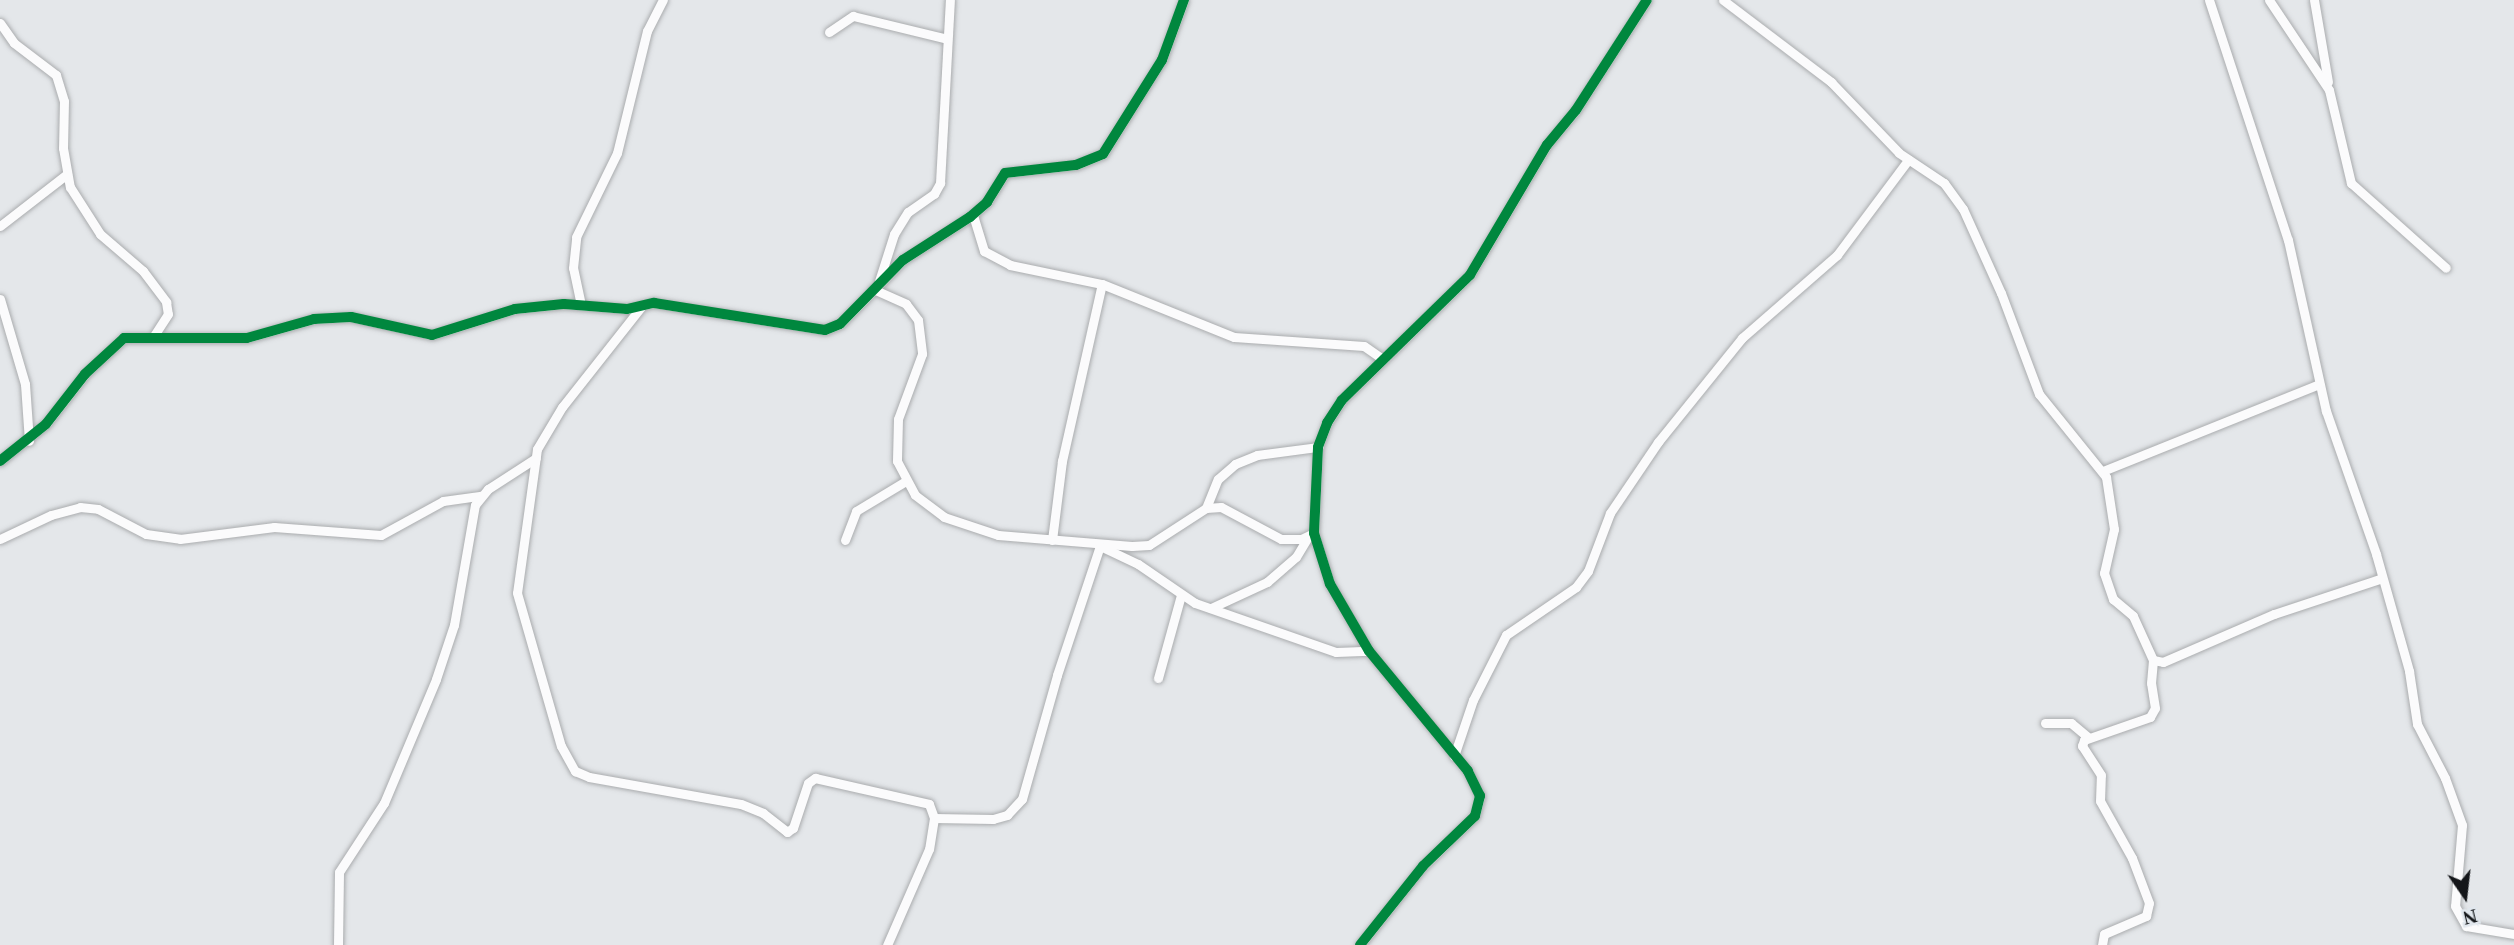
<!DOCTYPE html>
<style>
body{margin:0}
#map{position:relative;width:2514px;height:945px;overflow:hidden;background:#e4e7ea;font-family:"Times New Roman",serif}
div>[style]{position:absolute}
.roads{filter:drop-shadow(0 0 2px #aaacae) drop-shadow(0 0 2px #aaacae)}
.street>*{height:9px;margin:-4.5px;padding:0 4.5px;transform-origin:4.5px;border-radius:4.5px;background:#fbfbfc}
.cycleway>*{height:10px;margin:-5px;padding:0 5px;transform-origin:5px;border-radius:5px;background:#00873e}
span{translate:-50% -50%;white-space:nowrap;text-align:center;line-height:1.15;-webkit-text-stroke:7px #e1e7ed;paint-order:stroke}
.north{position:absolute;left:2430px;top:861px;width:70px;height:70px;-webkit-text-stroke:5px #e1e7ed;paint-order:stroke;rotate:166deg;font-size:19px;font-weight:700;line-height:28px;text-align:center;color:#141619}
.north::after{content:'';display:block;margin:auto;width:24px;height:32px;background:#141619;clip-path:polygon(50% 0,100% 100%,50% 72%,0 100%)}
</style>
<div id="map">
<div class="roads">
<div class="street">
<i style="left:1723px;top:0;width:136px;rotate:37.2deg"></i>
<i style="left:1831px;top:82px;width:98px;rotate:46.2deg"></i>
<i style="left:1899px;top:153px;width:54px;rotate:33.7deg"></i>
<i style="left:1944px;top:183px;width:32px;rotate:54deg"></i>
<i style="left:1963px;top:209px;width:92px;rotate:65.7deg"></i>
<i style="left:2001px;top:293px;width:108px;rotate:69.4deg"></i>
<i style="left:2039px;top:394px;width:107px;rotate:51.1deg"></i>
<i style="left:2106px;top:477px;width:53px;rotate:81.3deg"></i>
<i style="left:2114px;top:529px;width:45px;rotate:102.8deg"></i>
<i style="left:2104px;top:573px;width:28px;rotate:71deg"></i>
<i style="left:2113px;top:599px;width:26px;rotate:40deg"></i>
<i style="left:2133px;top:616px;width:48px;rotate:65.6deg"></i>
<i style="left:2153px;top:660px;width:10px;rotate:11deg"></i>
<i style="left:2163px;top:662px;width:121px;rotate:-23.4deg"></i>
<i style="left:2274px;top:614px;width:112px;rotate:-18.3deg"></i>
<i style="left:2209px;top:0;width:253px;rotate:71.8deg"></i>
<i style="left:2288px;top:240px;width:175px;rotate:77.5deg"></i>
<i style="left:2326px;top:411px;width:151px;rotate:70.7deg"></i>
<i style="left:2376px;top:554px;width:122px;rotate:74.2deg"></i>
<i style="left:2409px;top:671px;width:54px;rotate:81.4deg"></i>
<i style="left:2417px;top:724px;width:61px;rotate:62.6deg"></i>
<i style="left:2445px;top:778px;width:50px;rotate:70.1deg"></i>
<i style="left:2462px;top:825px;width:81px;rotate:94.9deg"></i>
<i style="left:2455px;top:906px;width:23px;rotate:61deg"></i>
<i style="left:2466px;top:926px;width:49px;rotate:9.5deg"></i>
<i style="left:2269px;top:0;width:108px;rotate:56.3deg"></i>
<i style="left:2329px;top:90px;width:96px;rotate:76.7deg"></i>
<i style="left:2351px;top:183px;width:127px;rotate:41.8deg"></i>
<i style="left:2314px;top:0;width:83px;rotate:80.3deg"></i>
<i style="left:0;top:23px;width:24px;rotate:55deg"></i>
<i style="left:14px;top:43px;width:53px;rotate:37.3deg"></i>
<i style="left:56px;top:75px;width:27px;rotate:73deg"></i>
<i style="left:64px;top:101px;width:47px;rotate:91.2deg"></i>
<i style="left:63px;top:148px;width:40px;rotate:80deg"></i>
<i style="left:70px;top:187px;width:56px;rotate:57.4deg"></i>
<i style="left:100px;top:234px;width:57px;rotate:40.7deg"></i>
<i style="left:143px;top:271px;width:39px;rotate:53deg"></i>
<i style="left:166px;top:302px;width:12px;rotate:81deg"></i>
<i style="left:168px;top:314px;width:27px;rotate:123deg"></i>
<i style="left:829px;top:32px;width:29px;rotate:-34deg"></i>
<i style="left:853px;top:16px;width:97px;rotate:13.7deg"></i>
<i style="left:973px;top:215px;width:38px;rotate:73deg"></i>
<i style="left:984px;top:251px;width:30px;rotate:28deg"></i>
<i style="left:1010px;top:265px;width:94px;rotate:11.7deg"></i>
<i style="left:1102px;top:284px;width:142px;rotate:21.9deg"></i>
<i style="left:1234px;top:337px;width:130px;rotate:4deg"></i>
<i style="left:1364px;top:346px;width:21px;rotate:35deg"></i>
<i style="left:0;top:226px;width:85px;rotate:-37.8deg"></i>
<i style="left:879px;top:281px;width:49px;rotate:-72.3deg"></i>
<i style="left:894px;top:234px;width:26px;rotate:-58deg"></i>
<i style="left:908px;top:212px;width:32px;rotate:-35deg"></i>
<i style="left:934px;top:194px;width:13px;rotate:-61deg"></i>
<i style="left:940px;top:183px;width:183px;rotate:-86.9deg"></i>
<i style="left:873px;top:289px;width:36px;rotate:24deg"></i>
<i style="left:906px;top:304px;width:20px;rotate:53deg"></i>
<i style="left:918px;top:320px;width:34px;rotate:83deg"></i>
<i style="left:922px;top:354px;width:69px;rotate:110.3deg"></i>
<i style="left:898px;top:419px;width:42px;rotate:91.4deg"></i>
<i style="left:897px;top:461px;width:38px;rotate:62deg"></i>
<i style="left:915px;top:495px;width:36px;rotate:37deg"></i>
<i style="left:944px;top:517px;width:57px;rotate:18.4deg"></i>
<i style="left:998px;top:535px;width:134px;rotate:4.7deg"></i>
<i style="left:1132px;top:546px;width:17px;rotate:-3deg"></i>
<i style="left:1149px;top:545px;width:68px;rotate:-33deg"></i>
<i style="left:1206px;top:508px;width:15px;rotate:-4deg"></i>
<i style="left:1221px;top:507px;width:68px;rotate:28.1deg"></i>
<i style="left:1281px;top:539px;width:20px"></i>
<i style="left:1301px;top:539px;width:14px;rotate:-25deg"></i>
<i style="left:0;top:299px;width:89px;rotate:73.6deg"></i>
<i style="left:25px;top:384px;width:57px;rotate:86deg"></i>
<i style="left:581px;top:305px;width:38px;rotate:-102deg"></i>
<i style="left:573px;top:268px;width:31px;rotate:-84deg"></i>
<i style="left:576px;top:237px;width:93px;rotate:-64deg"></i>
<i style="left:617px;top:153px;width:126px;rotate:-76.2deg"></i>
<i style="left:647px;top:31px;width:35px;rotate:-63deg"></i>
<i style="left:641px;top:307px;width:127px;rotate:128.3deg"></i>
<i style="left:562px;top:407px;width:49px;rotate:120.8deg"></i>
<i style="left:537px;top:449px;width:145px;rotate:97.9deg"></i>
<i style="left:517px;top:593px;width:159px;rotate:74deg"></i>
<i style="left:561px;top:746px;width:29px;rotate:61deg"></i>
<i style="left:575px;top:771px;width:15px;rotate:23deg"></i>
<i style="left:589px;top:777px;width:154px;rotate:10.1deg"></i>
<i style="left:741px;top:804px;width:24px;rotate:22deg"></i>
<i style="left:763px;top:813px;width:31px;rotate:38deg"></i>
<i style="left:787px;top:832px;width:7px;rotate:-34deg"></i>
<i style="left:793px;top:828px;width:47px;rotate:-71.6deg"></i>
<i style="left:808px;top:783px;width:9px;rotate:-36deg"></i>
<i style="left:815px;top:778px;width:117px;rotate:12.8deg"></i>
<i style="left:929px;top:804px;width:15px;rotate:70deg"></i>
<i style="left:934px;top:818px;width:31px;rotate:99deg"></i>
<i style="left:929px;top:849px;width:105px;rotate:113.6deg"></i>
<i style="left:0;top:461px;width:59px;rotate:-38.8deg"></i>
<i style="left:46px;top:424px;width:63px;rotate:-52deg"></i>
<i style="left:85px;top:374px;width:53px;rotate:-42.7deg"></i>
<i style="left:124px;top:338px;width:123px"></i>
<i style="left:247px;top:338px;width:70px;rotate:-15.8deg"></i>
<i style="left:314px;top:319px;width:37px;rotate:-3deg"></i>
<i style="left:351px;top:317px;width:83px;rotate:12.5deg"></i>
<i style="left:432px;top:335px;width:87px;rotate:-17.4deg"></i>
<i style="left:515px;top:309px;width:49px;rotate:-5.8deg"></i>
<i style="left:564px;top:304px;width:63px;rotate:4.5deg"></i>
<i style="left:627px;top:309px;width:28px;rotate:-13deg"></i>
<i style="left:654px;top:303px;width:173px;rotate:9deg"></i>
<i style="left:825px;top:330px;width:16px;rotate:-22deg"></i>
<i style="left:840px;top:324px;width:90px;rotate:-45.5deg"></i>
<i style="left:903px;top:260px;width:80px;rotate:-32.7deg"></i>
<i style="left:970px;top:217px;width:23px;rotate:-41deg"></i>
<i style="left:987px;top:202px;width:34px;rotate:-58deg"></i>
<i style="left:1005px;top:173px;width:71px;rotate:-6.4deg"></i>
<i style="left:1076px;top:165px;width:29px;rotate:-22deg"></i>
<i style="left:1103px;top:154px;width:111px;rotate:-57.9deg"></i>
<i style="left:1162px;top:60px;width:64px;rotate:-69.9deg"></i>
<i style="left:2103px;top:471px;width:233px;rotate:-21.9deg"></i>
<i style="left:1206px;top:508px;width:31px;rotate:-68deg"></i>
<i style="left:1218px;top:479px;width:23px;rotate:-41deg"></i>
<i style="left:1235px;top:464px;width:24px;rotate:-22deg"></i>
<i style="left:1257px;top:455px;width:62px;rotate:-7.5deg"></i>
<i style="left:0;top:539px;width:56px;rotate:-25.2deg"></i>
<i style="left:51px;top:515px;width:30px;rotate:-15deg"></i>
<i style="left:80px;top:507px;width:18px;rotate:6deg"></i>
<i style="left:98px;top:509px;width:54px;rotate:27.5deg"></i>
<i style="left:146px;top:534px;width:34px;rotate:8deg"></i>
<i style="left:180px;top:539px;width:95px;rotate:-7.3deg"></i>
<i style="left:274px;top:527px;width:107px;rotate:4.3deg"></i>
<i style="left:381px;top:535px;width:71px;rotate:-28.7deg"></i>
<i style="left:443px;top:501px;width:37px;rotate:-8deg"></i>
<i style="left:845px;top:540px;width:31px;rotate:-69deg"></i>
<i style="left:856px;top:511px;width:56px;rotate:-31.1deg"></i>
<i style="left:1052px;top:540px;width:80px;rotate:-82.8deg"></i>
<i style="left:1062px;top:461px;width:181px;rotate:-77.3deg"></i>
<i style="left:1211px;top:608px;width:62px;rotate:-24.9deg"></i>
<i style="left:1267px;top:582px;width:38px;rotate:-41deg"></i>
<i style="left:1296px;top:557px;width:23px;rotate:-59deg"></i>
<i style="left:1158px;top:678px;width:86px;rotate:-74.5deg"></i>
<i style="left:2045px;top:723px;width:26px"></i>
<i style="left:2071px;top:723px;width:23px;rotate:40deg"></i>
<i style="left:1454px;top:756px;width:59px;rotate:-71.3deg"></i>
<i style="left:1473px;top:700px;width:73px;rotate:-63.1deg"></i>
<i style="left:1506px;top:635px;width:85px;rotate:-34.4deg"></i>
<i style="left:1576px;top:587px;width:20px;rotate:-53deg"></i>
<i style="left:1588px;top:571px;width:62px;rotate:-69.2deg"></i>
<i style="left:1610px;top:513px;width:86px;rotate:-55.9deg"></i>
<i style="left:1658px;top:442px;width:134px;rotate:-51.1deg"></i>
<i style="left:1742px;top:338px;width:126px;rotate:-41.1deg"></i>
<i style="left:1837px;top:255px;width:119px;rotate:-53.2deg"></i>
<i style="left:934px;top:818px;width:59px;rotate:1deg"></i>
<i style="left:993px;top:819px;width:15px;rotate:-16deg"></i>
<i style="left:1007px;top:815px;width:22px;rotate:-47deg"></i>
<i style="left:1022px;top:799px;width:129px;rotate:-74.2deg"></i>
<i style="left:1057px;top:675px;width:136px;rotate:-71.6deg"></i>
<i style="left:1100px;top:546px;width:42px;rotate:25.3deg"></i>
<i style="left:1138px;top:564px;width:69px;rotate:34.4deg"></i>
<i style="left:1195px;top:603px;width:149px;rotate:19.2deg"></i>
<i style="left:1336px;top:652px;width:33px;rotate:-2deg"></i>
<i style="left:338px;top:945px;width:73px;rotate:-89.2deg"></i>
<i style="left:339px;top:872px;width:82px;rotate:-56.9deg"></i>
<i style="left:384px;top:803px;width:134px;rotate:-67.2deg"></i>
<i style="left:436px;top:679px;width:57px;rotate:-71.6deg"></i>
<i style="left:454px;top:625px;width:122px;rotate:-80.1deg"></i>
<i style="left:475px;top:505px;width:21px;rotate:-51deg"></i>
<i style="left:488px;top:489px;width:57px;rotate:-32.9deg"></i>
<i style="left:1360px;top:945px;width:101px;rotate:-51.4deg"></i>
<i style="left:1423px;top:866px;width:72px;rotate:-43.9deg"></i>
<i style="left:1475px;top:816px;width:21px;rotate:-76deg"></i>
<i style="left:1480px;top:796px;width:28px;rotate:-116deg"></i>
<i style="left:1468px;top:771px;width:156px;rotate:-129.5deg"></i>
<i style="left:1369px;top:651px;width:78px;rotate:-120.2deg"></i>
<i style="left:1330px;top:584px;width:53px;rotate:-107.4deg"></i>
<i style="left:1314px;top:533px;width:86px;rotate:-87.3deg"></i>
<i style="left:1318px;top:447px;width:26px;rotate:-69deg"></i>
<i style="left:1327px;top:423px;width:27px;rotate:-57deg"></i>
<i style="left:1342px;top:400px;width:179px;rotate:-44.3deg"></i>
<i style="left:1470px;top:275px;width:151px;rotate:-59.4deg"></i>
<i style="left:1547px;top:145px;width:45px;rotate:-50.4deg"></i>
<i style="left:1576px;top:110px;width:131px;rotate:-57.2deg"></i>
<i style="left:2102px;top:945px;width:11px;rotate:-80deg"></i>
<i style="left:2104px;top:934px;width:46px;rotate:-23.2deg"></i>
<i style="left:2146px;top:916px;width:13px;rotate:-77deg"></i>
<i style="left:2149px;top:903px;width:48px;rotate:-110.7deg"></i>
<i style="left:2132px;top:858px;width:65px;rotate:-119.3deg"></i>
<i style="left:2100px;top:801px;width:26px;rotate:-88deg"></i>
<i style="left:2101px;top:775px;width:35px;rotate:-123deg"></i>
<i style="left:2082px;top:746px;width:6px;rotate:-72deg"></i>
<i style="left:2084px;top:740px;width:70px;rotate:-19.2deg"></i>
<i style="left:2150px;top:717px;width:10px;rotate:-61deg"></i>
<i style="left:2155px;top:708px;width:25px;rotate:-99deg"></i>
<i style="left:2151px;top:683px;width:23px;rotate:-85deg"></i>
</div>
</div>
<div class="cycleway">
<i style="left:0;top:461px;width:59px;rotate:-38.8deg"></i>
<i style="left:46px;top:424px;width:63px;rotate:-52deg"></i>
<i style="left:85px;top:374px;width:53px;rotate:-42.7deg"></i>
<i style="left:124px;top:338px;width:123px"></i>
<i style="left:247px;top:338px;width:70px;rotate:-15.8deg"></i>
<i style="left:314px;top:319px;width:37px;rotate:-3deg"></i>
<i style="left:351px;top:317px;width:83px;rotate:12.5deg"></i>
<i style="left:432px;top:335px;width:87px;rotate:-17.4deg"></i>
<i style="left:515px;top:309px;width:49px;rotate:-5.8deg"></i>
<i style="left:564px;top:304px;width:63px;rotate:4.5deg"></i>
<i style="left:627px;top:309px;width:28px;rotate:-13deg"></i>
<i style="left:654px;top:303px;width:173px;rotate:9deg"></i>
<i style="left:825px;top:330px;width:16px;rotate:-22deg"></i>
<i style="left:840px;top:324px;width:90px;rotate:-45.5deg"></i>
<i style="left:903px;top:260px;width:80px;rotate:-32.7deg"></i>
<i style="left:970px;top:217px;width:23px;rotate:-41deg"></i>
<i style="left:987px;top:202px;width:34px;rotate:-58deg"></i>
<i style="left:1005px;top:173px;width:71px;rotate:-6.4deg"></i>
<i style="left:1076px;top:165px;width:29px;rotate:-22deg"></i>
<i style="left:1103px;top:154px;width:111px;rotate:-57.9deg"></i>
<i style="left:1162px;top:60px;width:64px;rotate:-69.9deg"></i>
<i style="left:1360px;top:945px;width:101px;rotate:-51.4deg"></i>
<i style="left:1423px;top:866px;width:72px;rotate:-43.9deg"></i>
<i style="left:1475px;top:816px;width:21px;rotate:-76deg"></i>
<i style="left:1480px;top:796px;width:28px;rotate:-116deg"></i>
<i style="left:1468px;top:771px;width:156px;rotate:-129.5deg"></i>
<i style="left:1369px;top:651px;width:78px;rotate:-120.2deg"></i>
<i style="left:1330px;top:584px;width:53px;rotate:-107.4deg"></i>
<i style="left:1314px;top:533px;width:86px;rotate:-87.3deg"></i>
<i style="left:1318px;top:447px;width:26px;rotate:-69deg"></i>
<i style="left:1327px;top:423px;width:27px;rotate:-57deg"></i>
<i style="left:1342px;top:400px;width:179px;rotate:-44.3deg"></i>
<i style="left:1470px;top:275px;width:151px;rotate:-59.4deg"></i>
<i style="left:1547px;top:145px;width:45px;rotate:-50.4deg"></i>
<i style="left:1576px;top:110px;width:131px;rotate:-57.2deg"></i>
</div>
<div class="north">N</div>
</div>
